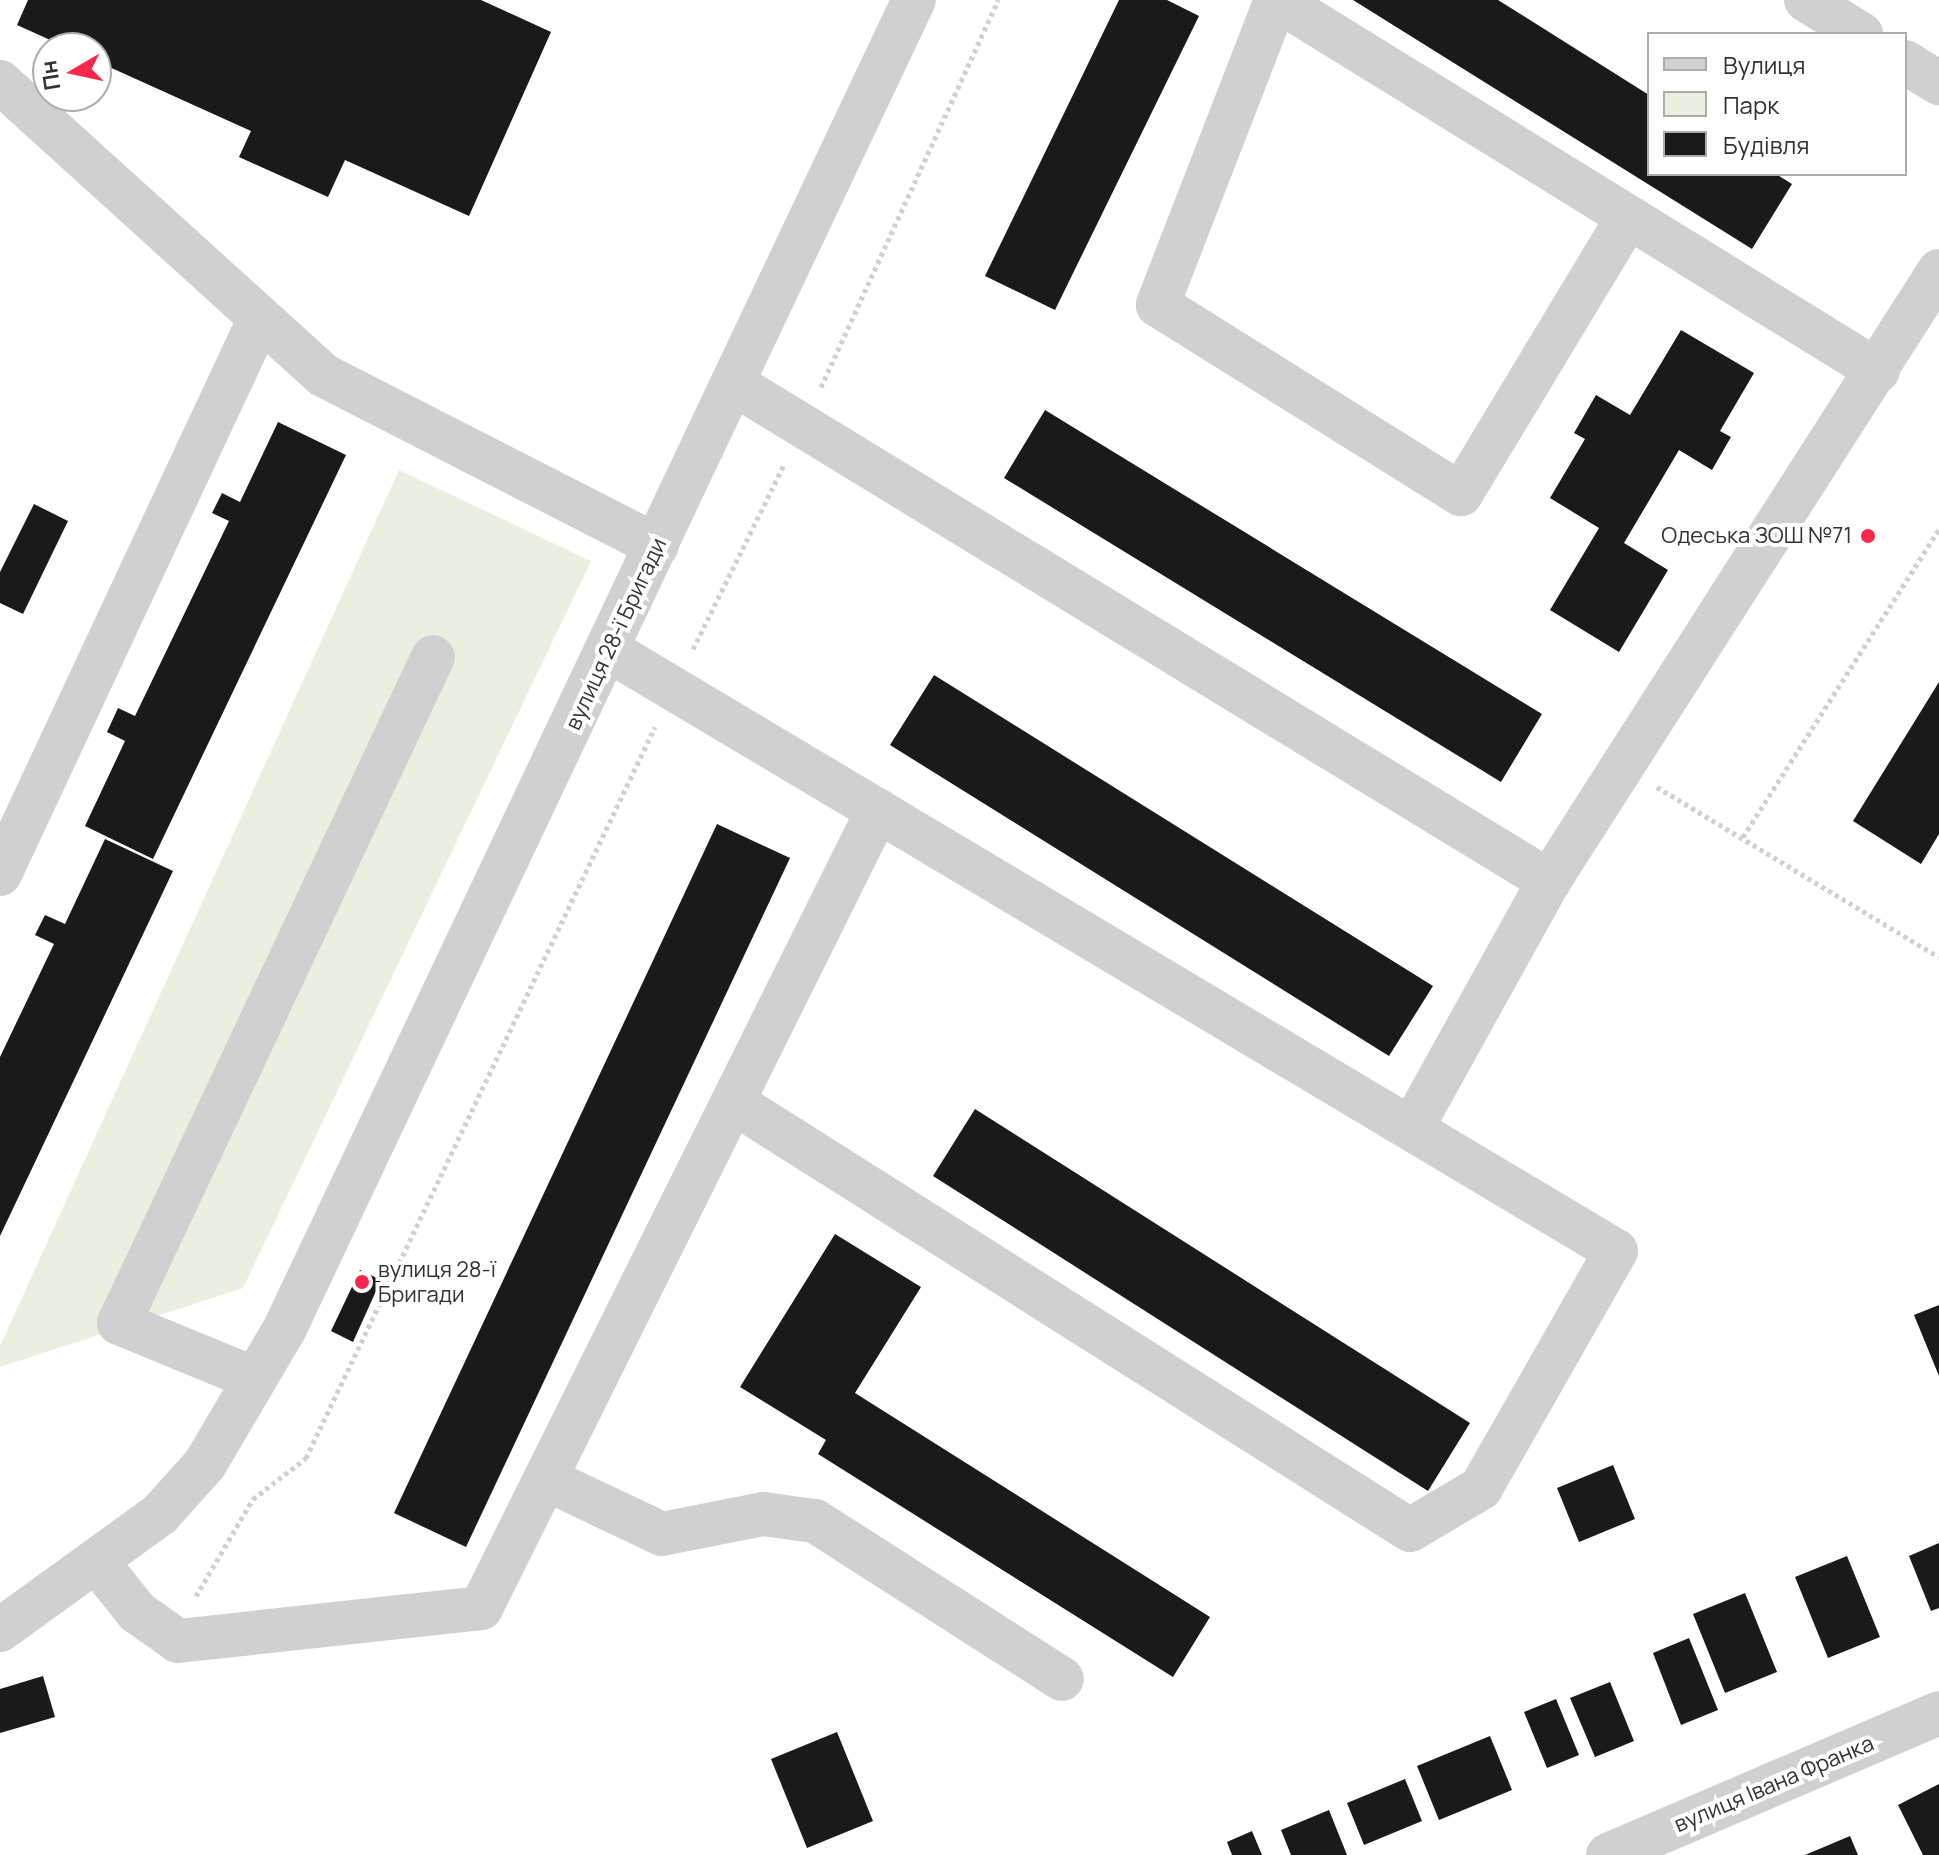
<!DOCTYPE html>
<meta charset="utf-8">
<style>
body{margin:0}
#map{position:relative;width:1939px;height:1855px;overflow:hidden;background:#fff;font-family:Manrope,sans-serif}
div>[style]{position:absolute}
.green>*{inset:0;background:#eaf0e0}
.building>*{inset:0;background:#1a1a1a}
.path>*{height:5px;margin-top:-2.5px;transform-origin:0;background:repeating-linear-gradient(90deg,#d0d0d0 0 4px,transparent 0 8px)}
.minor>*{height:44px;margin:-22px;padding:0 22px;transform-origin:22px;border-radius:22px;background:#d0d0d0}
.dots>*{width:22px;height:22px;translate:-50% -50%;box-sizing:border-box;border:4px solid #fff;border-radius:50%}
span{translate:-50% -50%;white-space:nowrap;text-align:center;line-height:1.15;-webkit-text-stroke:8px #fff;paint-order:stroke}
.poi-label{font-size:22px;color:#333}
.right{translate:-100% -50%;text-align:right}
.left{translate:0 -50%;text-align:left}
.street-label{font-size:22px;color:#333}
.legend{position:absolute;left:1647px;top:32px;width:260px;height:144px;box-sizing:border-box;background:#fff;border:2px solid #adadad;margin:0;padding:10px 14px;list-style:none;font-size:24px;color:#333}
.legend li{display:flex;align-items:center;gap:16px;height:40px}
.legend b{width:40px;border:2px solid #adadad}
.north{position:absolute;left:32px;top:32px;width:80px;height:80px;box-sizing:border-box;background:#fff;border:2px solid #adadad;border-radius:50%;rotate:261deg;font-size:22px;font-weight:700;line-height:32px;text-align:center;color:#333}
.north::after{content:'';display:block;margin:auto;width:28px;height:36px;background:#f7284c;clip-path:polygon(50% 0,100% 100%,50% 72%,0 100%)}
</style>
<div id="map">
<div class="green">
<i style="clip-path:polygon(399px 470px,591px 561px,243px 1288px,0 1367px,0 1346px)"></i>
</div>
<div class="building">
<i style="clip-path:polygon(28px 0,481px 0,551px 32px,469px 216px,345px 160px,328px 197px,239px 157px,251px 131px,96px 61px,96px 48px,68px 48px,17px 25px)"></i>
<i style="clip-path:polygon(1119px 0,1167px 0,1199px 16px,1055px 310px,985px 276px)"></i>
<i style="clip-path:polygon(1353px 0,1498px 0,1649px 95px,1649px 174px,1776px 174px,1792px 184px,1752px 249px)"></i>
<i style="clip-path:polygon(1681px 330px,1754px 373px,1720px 431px,1731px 437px,1712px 470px,1679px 450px,1624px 543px,1668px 570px,1619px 652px,1550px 610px,1599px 528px,1550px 498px,1585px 439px,1574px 433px,1596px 395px,1630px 415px)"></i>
<i style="clip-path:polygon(1045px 410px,1542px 714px,1501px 782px,1004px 478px)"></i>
<i style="clip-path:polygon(278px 422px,346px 455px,153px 859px,85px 826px,125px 741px,107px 732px,118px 708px,135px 716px,229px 521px,212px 513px,222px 493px,240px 502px)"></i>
<i style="clip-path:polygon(34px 504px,68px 521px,23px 614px,0 603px,0 572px)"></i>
<i style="clip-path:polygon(934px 675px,1433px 986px,1389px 1056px,890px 745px)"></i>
<i style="clip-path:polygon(1939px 682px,1939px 834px,1921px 864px,1853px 821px)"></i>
<i style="clip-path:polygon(717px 824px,790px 858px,466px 1547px,394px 1513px)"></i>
<i style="clip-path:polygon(105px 839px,173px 871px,0 1236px,0 1057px,54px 944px,35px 935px,45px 915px,65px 924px)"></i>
<i style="clip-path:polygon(975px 1109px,1470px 1423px,1428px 1491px,933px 1176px)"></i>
<i style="clip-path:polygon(835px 1234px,921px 1287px,855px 1393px,1210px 1617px,1173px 1677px,818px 1454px,826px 1440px,740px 1387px)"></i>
<i style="clip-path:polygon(360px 1270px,381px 1280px,353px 1342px,331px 1331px)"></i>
<i style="clip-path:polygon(1939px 1305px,1939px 1376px,1914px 1315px)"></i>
<i style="clip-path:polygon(1613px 1465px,1635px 1519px,1579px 1542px,1557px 1488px)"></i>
<i style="clip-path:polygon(1939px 1543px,1939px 1608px,1931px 1611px,1909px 1556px)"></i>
<i style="clip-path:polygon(1847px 1556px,1880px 1637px,1828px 1658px,1795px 1577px)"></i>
<i style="clip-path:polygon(1745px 1593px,1777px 1672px,1725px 1693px,1693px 1614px)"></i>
<i style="clip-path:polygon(1689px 1638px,1718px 1710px,1681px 1725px,1653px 1653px)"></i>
<i style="clip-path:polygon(43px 1676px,55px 1717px,0 1733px,0 1689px)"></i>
<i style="clip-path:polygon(1610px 1682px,1634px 1741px,1595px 1757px,1570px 1698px)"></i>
<i style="clip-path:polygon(1556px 1699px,1579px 1755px,1547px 1768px,1524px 1712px)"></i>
<i style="clip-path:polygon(837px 1732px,873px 1821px,807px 1848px,771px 1759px)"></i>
<i style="clip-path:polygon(1490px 1736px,1512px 1790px,1439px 1820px,1417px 1766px)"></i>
<i style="clip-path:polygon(1405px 1779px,1422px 1821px,1364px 1845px,1347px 1803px)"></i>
<i style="clip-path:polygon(1939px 1784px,1939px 1855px,1923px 1855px,1898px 1805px)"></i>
<i style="clip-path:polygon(1329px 1810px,1347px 1855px,1291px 1855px,1281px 1830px)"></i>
<i style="clip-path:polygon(1252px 1831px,1262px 1855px,1232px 1855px,1227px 1842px)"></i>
<i style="clip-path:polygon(1850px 1836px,1858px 1855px,1805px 1855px)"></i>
</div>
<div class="path">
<i style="left:821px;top:387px;width:426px;rotate:-65.4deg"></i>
<i style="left:693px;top:649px;width:205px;rotate:-63.7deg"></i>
<i style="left:1657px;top:787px;width:329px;rotate:31.1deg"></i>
<i style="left:1743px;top:837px;width:365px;rotate:-57.5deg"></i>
<i style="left:196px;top:1596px;width:113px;rotate:-59.6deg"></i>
<i style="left:253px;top:1499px;width:67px;rotate:-37.7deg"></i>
<i style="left:306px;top:1458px;width:810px;rotate:-64.48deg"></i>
</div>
<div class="minor">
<i style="left:1276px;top:0;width:327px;rotate:111.2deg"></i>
<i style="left:1158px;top:305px;width:357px;rotate:32deg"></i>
<i style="left:1461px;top:494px;width:323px;rotate:-58.9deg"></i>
<i style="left:1277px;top:0;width:706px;rotate:31.69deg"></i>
<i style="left:1806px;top:0;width:65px;rotate:31.7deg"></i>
<i style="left:1905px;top:62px;width:40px;rotate:32deg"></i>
<i style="left:0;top:82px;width:436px;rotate:42.2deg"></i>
<i style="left:323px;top:375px;width:375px;rotate:27.1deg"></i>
<i style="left:734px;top:384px;width:955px;rotate:31.38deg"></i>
<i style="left:610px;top:651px;width:1171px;rotate:30.81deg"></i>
<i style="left:1616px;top:1251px;width:273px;rotate:119.7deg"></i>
<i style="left:1481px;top:1488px;width:82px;rotate:149.4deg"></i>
<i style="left:1410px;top:1530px;width:801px;rotate:-147.7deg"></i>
<i style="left:0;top:874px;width:614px;rotate:-64.94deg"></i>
<i style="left:1413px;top:1126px;width:280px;rotate:-61deg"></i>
<i style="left:1549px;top:881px;width:724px;rotate:-57.41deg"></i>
<i style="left:255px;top:1379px;width:147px;rotate:-157.6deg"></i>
<i style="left:119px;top:1323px;width:736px;rotate:-64.76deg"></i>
<i style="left:546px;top:1479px;width:128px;rotate:25.4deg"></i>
<i style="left:662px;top:1534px;width:103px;rotate:-11.2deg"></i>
<i style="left:763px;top:1514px;width:52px;rotate:7.7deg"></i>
<i style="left:815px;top:1521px;width:293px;rotate:32.6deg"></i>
<i style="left:97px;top:1562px;width:64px;rotate:51.3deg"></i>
<i style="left:137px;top:1612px;width:50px;rotate:35.3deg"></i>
<i style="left:178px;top:1641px;width:305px;rotate:-6.2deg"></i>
<i style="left:481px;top:1608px;width:891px;rotate:-63.55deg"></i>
<i style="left:0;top:1630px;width:198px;rotate:-35.9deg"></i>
<i style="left:160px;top:1514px;width:67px;rotate:-48deg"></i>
<i style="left:205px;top:1464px;width:158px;rotate:-59.5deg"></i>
<i style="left:285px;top:1328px;width:1469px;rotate:-64.66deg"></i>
<i style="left:1608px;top:1855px;width:360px;rotate:-23.2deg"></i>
</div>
<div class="dots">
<i style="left:1868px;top:536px;background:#f7284c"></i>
<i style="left:362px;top:1282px;background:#f7284c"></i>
</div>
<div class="poi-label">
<span class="right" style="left:1852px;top:536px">Одеська ЗОШ №71</span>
<span class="left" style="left:378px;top:1282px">вулиця 28-ї<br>Бригади</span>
</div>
<div class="street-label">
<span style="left:616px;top:634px;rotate:-65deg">вулиця 28-ї Бригади</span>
<span style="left:1774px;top:1784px;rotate:-23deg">вулиця Івана Франка</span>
</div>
<ul class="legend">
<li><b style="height:10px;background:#d0d0d0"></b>Вулиця</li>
<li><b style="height:22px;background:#eaf0e0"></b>Парк</li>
<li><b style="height:22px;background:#1a1a1a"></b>Будівля</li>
</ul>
<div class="north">Пн</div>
</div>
